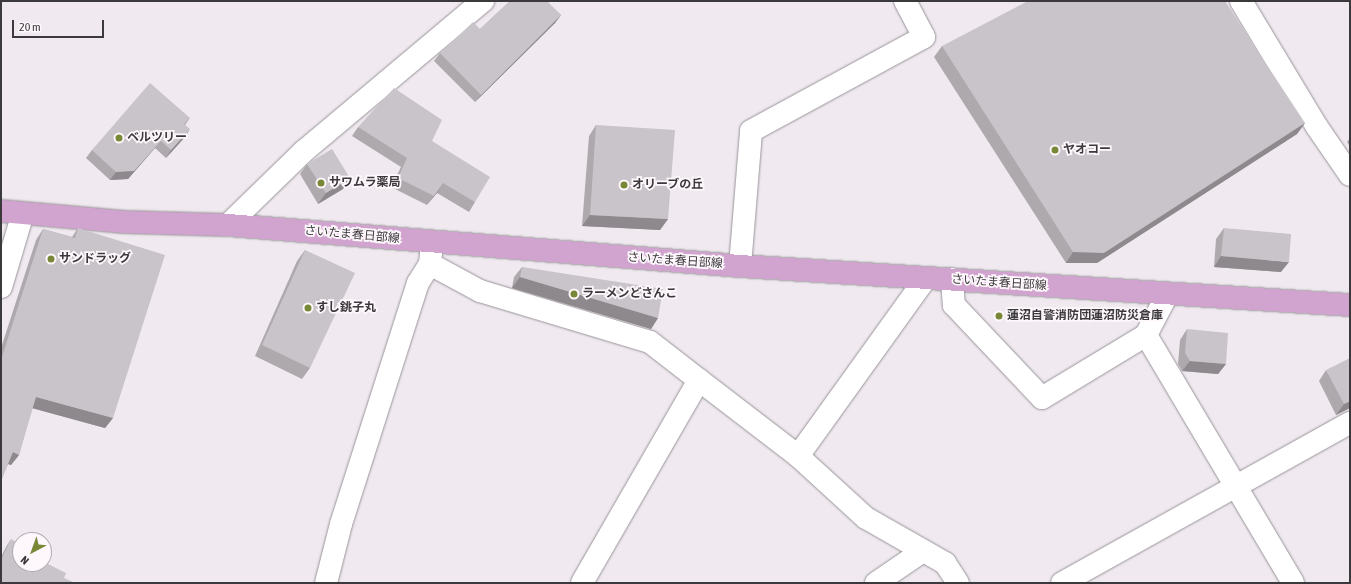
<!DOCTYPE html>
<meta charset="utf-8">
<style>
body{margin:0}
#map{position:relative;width:1351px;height:584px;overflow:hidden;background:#f0eaf0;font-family:"Asap Condensed","Noto Sans JP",sans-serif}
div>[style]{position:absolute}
.roads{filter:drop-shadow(0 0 1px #999499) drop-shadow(0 0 1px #999499)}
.minor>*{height:22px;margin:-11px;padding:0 11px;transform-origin:11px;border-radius:11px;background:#fff}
.primary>*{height:22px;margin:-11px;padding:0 11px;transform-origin:11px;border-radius:11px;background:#d1a4cf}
.wall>*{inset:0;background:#ada9ad}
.shaded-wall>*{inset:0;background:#8d898d}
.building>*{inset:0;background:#c9c4c9}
.dots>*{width:11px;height:11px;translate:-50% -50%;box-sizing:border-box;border:2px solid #fef8fd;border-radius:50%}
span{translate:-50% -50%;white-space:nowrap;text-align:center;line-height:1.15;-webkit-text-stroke:3.5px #fef8fd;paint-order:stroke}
.poi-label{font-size:12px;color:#3b393b;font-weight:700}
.left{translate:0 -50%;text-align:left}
.street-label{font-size:12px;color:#3b393b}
.frame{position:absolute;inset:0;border:2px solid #3b393b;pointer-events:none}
.north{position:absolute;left:12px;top:532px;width:40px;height:40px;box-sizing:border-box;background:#fef8fd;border:1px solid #b0acaf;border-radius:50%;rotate:221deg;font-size:11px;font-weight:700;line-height:16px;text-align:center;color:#3b393b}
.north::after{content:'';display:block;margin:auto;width:14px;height:18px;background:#798837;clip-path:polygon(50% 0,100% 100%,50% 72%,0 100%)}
.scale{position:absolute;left:12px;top:20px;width:92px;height:18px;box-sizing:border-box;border:2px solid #3b393b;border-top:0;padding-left:5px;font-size:12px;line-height:14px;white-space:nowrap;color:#3b393b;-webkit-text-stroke:3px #fef8fd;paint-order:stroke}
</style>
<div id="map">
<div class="roads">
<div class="minor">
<i style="left:1241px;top:1px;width:147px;rotate:58.9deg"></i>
<i style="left:1317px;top:127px;width:58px;rotate:55.5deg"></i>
<i style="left:228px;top:225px;width:106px;rotate:-44.2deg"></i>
<i style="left:304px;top:151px;width:234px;rotate:-40deg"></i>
<i style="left:432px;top:242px;width:22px;rotate:95deg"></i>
<i style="left:430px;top:264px;width:57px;rotate:28.4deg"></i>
<i style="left:480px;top:291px;width:177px;rotate:16.7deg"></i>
<i style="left:650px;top:342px;width:62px;rotate:37.8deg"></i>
<i style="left:699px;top:380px;width:234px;rotate:120deg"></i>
<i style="left:740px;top:266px;width:135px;rotate:-85.3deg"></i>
<i style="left:751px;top:131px;width:197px;rotate:-28.5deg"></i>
<i style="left:924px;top:37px;width:41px;rotate:-117.8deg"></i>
<i style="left:952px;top:279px;width:26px;rotate:86deg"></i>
<i style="left:954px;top:305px;width:128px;rotate:46.6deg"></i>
<i style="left:1042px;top:398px;width:122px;rotate:-31.2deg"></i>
<i style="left:1px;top:287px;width:77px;rotate:-73.4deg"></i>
<i style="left:1167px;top:295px;width:45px;rotate:117.7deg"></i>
<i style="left:1146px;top:335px;width:288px;rotate:59.3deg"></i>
<i style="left:699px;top:380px;width:125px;rotate:37.5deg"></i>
<i style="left:798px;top:456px;width:92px;rotate:42.4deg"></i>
<i style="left:866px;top:518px;width:91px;rotate:29.7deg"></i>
<i style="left:945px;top:563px;width:24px;rotate:57deg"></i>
<i style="left:798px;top:456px;width:219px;rotate:-54.3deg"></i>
<i style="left:326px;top:583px;width:61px;rotate:-75.7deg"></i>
<i style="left:341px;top:524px;width:253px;rotate:-72.3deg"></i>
<i style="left:418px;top:283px;width:22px;rotate:-58deg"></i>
<i style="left:876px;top:583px;width:57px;rotate:-34.2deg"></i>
<i style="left:1062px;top:583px;width:329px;rotate:-29.1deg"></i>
</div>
<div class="primary">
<i style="left:1px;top:211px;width:124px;rotate:5.1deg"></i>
<i style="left:125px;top:222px;width:103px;rotate:1.7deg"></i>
<i style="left:228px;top:225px;width:514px;rotate:4.58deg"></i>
<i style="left:740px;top:266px;width:611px;rotate:3.66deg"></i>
</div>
</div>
<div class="wall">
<i style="clip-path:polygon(510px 1px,549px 1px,548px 3px,561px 15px,555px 23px,475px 102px,434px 61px,440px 53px,480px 29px)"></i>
<i style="clip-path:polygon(942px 46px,1305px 123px,1297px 134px,1097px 263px,1066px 263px,934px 57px)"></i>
<i style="clip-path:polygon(190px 118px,185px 125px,185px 137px,166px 158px,155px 148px,128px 179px,110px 180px,86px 158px,92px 150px)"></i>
<i style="clip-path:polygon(596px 125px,668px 219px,660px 230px,582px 226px,589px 136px)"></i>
<i style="clip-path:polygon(358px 127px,432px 141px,475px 202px,469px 212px,437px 193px,427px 205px,391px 187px,401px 167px,352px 136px)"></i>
<i style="clip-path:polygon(1350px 138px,1350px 147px,1347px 142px)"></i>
<i style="clip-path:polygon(307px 164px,343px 189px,318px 204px,300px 174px)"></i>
<i style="clip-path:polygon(78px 228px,113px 418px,105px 428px,32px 408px,19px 455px,11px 465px,8px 464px,1px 481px,1px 348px,36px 240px,43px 229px,72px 237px)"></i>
<i style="clip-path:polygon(1224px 228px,1281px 272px,1214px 267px,1216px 239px)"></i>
<i style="clip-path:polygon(305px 250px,310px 368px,302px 379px,255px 356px,297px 261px)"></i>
<i style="clip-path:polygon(522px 267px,658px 318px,651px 329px,512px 288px,514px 277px)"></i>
<i style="clip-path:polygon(1187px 329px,1226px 364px,1218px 374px,1182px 371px,1178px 364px,1180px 340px)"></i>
<i style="clip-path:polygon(1326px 370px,1350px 408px,1336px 415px,1319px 381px)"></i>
<i style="clip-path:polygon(11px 539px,1px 583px,1px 557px,6px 547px)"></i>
</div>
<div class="shaded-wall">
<i style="clip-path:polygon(561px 15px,555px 23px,475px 102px,481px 95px)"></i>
<i style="clip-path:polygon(1305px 123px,1297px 134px,1097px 263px,1066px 263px,1073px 252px)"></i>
<i style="clip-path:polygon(190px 129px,185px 137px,166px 158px,171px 150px)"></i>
<i style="clip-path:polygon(161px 141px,155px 148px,128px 179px,110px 180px,116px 172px)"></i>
<i style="clip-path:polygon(350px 178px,343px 189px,318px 204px,326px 193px)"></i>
<i style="clip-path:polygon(443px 183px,437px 193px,427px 205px,434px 196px)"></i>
<i style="clip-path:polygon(590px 215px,668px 219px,660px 230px,582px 226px)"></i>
<i style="clip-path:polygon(1221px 256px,1289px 262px,1281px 272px,1214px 267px)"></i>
<i style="clip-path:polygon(520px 277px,658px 318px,651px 329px,512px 288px)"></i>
<i style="clip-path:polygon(1190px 361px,1226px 364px,1218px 374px,1182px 371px)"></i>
<i style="clip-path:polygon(36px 397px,113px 418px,105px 428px,28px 407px)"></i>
<i style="clip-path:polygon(1350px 401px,1350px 408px,1336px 415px,1344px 404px)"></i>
<i style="clip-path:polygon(13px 452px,19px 455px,11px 465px,5px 463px)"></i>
</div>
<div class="building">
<i style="clip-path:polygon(510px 1px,548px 1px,547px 1px,561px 15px,481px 95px,440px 53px,473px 22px,480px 29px)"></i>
<i style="clip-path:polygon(1028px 1px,1225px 1px,1305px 123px,1104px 253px,1073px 252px,942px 46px)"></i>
<i style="clip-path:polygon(150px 83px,190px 118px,184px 124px,190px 129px,171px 150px,161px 141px,134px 171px,116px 172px,92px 150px)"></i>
<i style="clip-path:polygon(394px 88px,442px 120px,432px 141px,490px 177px,475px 202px,443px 183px,434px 196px,398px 178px,407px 158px,358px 127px)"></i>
<i style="clip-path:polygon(596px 125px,675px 130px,668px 219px,590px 215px)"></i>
<i style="clip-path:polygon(332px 149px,350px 178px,326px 193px,307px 164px)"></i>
<i style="clip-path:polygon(78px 228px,165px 255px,113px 418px,36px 397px,19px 455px,13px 452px,1px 481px,1px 360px,43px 229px,75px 238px)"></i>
<i style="clip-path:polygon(1224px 228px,1291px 234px,1289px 262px,1221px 256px)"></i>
<i style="clip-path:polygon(305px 250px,355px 273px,310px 368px,262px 345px)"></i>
<i style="clip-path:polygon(522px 267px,663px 289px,658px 318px,520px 277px)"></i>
<i style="clip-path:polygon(1187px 329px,1228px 333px,1226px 364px,1190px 361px,1185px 353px)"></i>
<i style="clip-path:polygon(1350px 358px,1350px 401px,1344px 404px,1326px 370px)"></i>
<i style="clip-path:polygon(11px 539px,20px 544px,20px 564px,44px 564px,44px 562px,66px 573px,64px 578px,73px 582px,72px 583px,1px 583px,1px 560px)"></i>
<i style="clip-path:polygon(44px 555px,46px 556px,44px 561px)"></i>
</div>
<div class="dots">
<i style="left:119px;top:138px;background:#798837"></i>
<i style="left:1055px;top:150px;background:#798837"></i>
<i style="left:321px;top:183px;background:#798837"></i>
<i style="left:624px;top:185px;background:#798837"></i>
<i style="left:51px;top:259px;background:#798837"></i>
<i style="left:574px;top:294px;background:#798837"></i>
<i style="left:308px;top:308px;background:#798837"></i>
<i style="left:999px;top:316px;background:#798837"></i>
</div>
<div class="poi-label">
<span class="left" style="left:127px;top:138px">ベルツリー</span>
<span class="left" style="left:1063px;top:150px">ヤオコー</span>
<span class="left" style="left:329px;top:183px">サワムラ薬局</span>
<span class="left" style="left:632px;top:185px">オリーブの丘</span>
<span class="left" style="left:59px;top:259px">サンドラッグ</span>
<span class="left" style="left:582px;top:294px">ラーメンどさんこ</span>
<span class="left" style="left:316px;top:308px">すし銚子丸</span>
<span class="left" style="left:1007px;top:316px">蓮沼自警消防団蓮沼防災倉庫</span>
</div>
<div class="street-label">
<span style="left:352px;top:235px;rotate:5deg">さいたま春日部線</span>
<span style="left:675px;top:261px;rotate:4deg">さいたま春日部線</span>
<span style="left:999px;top:283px;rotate:4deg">さいたま春日部線</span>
</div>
<div class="frame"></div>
<div class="north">N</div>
<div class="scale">20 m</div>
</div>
